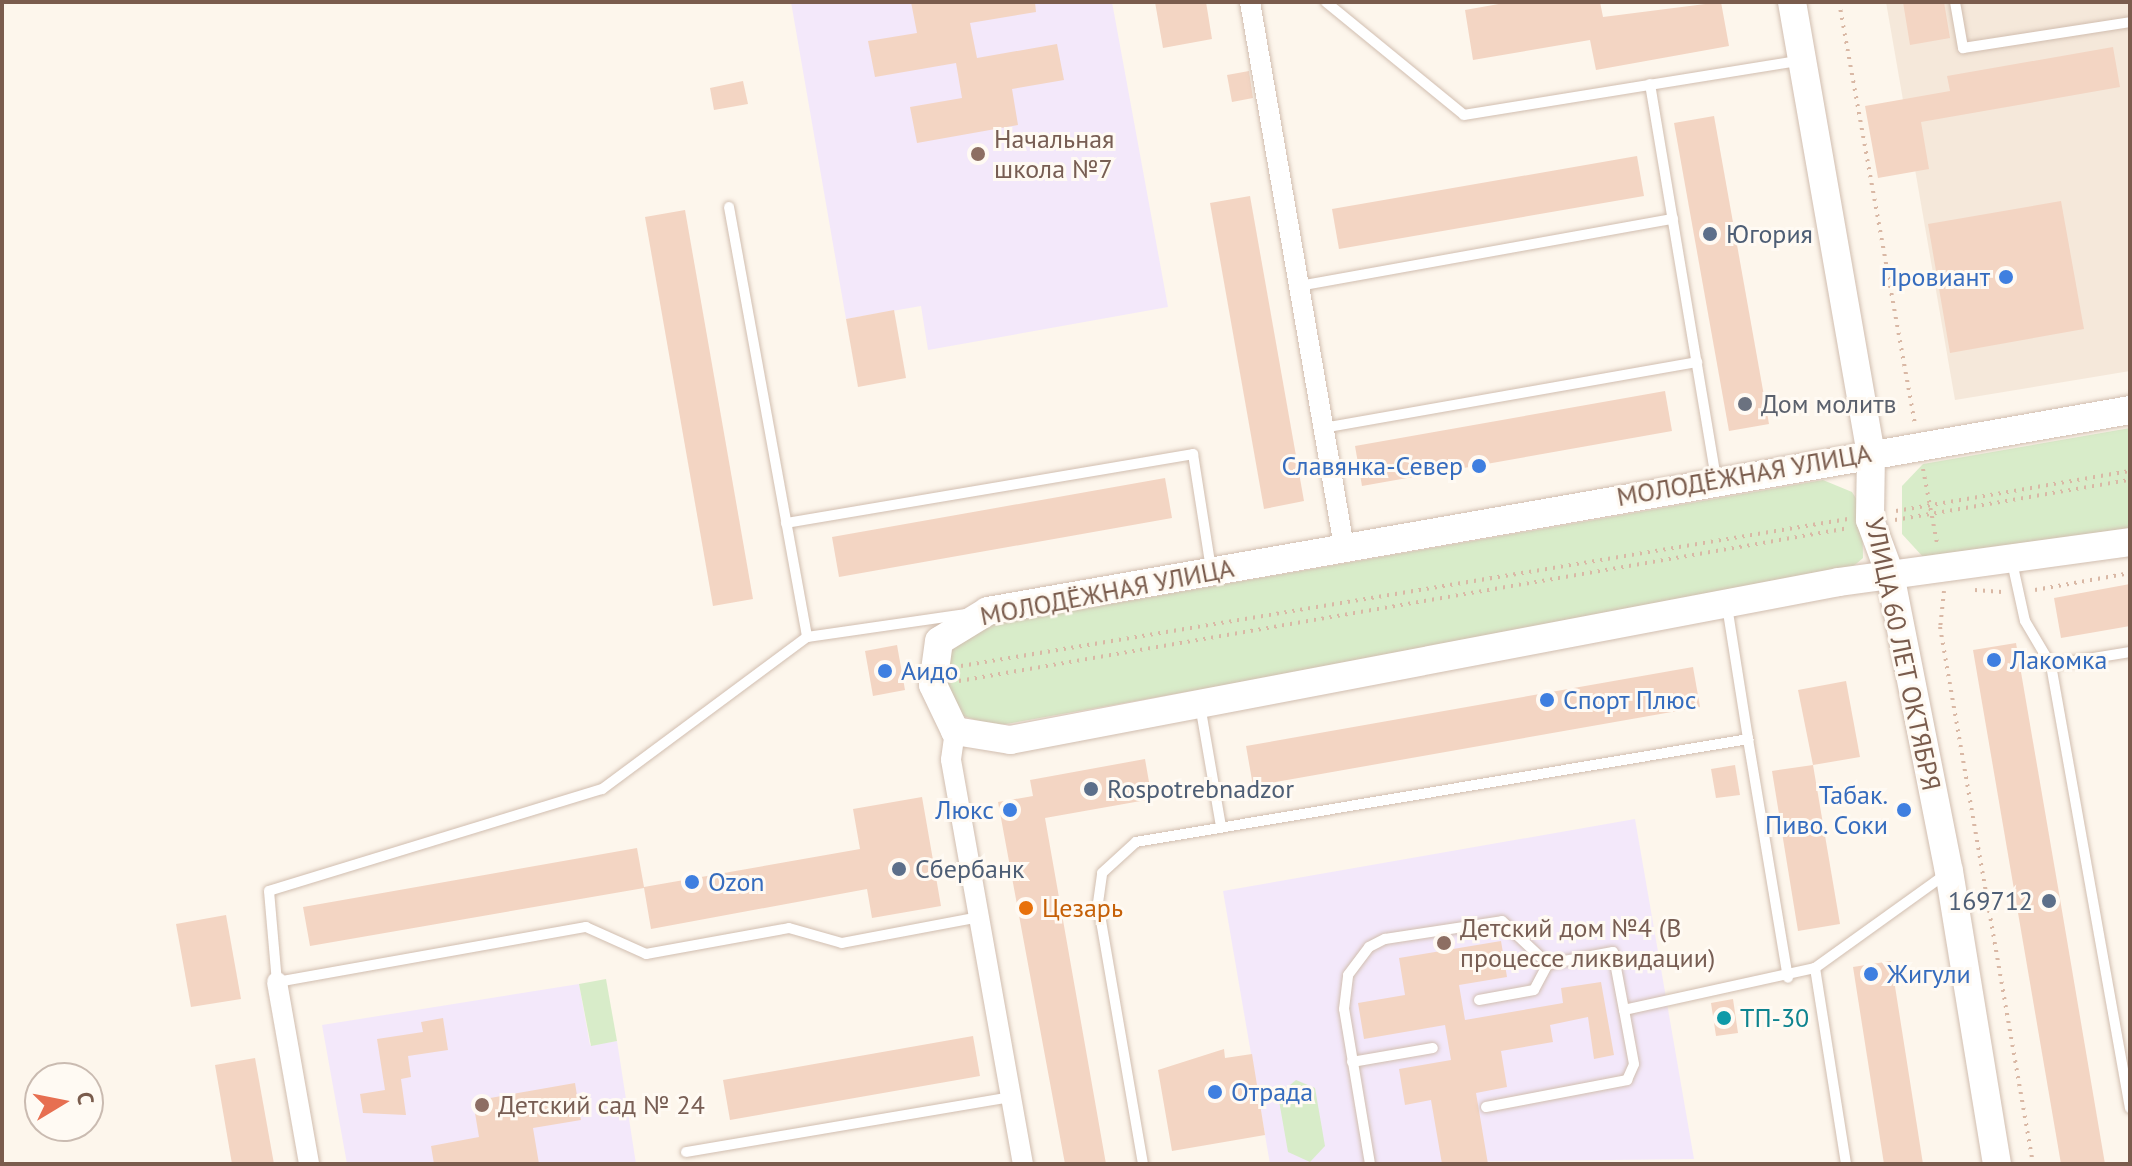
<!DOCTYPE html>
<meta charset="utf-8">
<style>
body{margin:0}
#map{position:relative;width:2132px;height:1166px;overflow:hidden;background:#fdf6ec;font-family:"PT Sans",sans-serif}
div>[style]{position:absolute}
.residential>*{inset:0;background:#f5e8da}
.education>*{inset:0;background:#f3e8fa}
.green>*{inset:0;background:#d8ecc9}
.building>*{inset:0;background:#f3d5c3}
.path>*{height:4px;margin-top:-2px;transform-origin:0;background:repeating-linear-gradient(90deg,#d9b8a5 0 2px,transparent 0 8px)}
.roads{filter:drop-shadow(0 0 2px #d1beb0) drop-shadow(0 0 2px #d1beb0)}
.lane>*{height:10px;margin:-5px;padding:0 5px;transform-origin:5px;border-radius:5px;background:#fff}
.street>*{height:20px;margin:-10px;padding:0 10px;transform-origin:10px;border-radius:10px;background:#fff}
.secondary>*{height:28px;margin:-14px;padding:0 14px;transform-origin:14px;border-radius:14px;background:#fff}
.dots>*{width:22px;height:22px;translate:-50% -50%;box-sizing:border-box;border:4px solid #fffaf3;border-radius:50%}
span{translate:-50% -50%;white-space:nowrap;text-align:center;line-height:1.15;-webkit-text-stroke:6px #fffaf3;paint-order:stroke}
.education-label{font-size:26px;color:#785e54}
.left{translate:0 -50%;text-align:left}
.service-label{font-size:26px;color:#4e5e75}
.right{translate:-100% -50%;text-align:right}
.shop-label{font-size:26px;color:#366cbe}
.worship-label{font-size:26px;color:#5b616d}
.street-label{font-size:26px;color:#7a5c4d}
.food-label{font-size:26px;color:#c56008}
.culture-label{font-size:26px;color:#0d838f}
.frame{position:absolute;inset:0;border:4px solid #7a5c4d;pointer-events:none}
.north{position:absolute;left:24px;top:1062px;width:80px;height:80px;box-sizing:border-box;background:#fffaf3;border:2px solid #cabbb1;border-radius:50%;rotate:80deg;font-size:22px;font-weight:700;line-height:32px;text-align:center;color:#7a5c4d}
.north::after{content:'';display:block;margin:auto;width:28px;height:36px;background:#e76f51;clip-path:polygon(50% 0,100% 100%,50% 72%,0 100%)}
</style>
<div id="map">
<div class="residential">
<i style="clip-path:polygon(1886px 2px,2130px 2px,2130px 371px,1955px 400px)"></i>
</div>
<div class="education">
<i style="clip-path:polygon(791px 2px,1112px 2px,1168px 307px,928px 350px,921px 306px,846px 319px)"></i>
<i style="clip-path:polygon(1635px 819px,1694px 1159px,1270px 1164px,1223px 891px)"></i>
<i style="clip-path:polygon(579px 984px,590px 1045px,617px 1041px,636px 1164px,347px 1164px,322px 1025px)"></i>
</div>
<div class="green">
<i style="clip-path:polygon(2130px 428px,2130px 530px,1924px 558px,1902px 534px,1902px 486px,1923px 464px)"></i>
<i style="clip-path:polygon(1823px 480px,1852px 492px,1862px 508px,1863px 558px,1843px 575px,995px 726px,963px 716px,945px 683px,951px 649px,980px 627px)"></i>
<i style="clip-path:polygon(606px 979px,617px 1041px,591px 1046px,579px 984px)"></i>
<i style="clip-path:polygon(1296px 1080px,1315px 1088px,1325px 1146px,1310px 1162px,1288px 1152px,1278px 1095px)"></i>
</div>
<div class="building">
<i style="clip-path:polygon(911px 2px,1035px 2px,1036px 12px,970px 23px,977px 58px,1057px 44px,1064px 80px,1012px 89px,1018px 125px,917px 143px,910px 107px,962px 98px,956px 63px,875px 77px,868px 41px,917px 33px)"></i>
<i style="clip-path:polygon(1155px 2px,1206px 2px,1212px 39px,1163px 48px)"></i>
<i style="clip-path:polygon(1510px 2px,1600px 2px,1603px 17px,1721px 2px,1729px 46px,1596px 70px,1590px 40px,1473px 60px,1465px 10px)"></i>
<i style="clip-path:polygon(1903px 2px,1944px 2px,1950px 38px,1910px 45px)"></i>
<i style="clip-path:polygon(2113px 47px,2120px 87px,1921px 122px,1929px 169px,1878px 178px,1865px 106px,1950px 91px,1947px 76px)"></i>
<i style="clip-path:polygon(1249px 71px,1253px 98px,1232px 102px,1227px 75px)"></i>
<i style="clip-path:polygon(743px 81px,748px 104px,714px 110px,710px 88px)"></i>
<i style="clip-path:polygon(1714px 116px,1769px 424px,1729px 431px,1674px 123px)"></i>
<i style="clip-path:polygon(1637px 156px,1644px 196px,1339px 249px,1332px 209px)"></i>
<i style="clip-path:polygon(1250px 196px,1304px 501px,1264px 509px,1210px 203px)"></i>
<i style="clip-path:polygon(2061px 201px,2084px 329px,1950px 353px,1928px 224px)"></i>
<i style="clip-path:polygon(685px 210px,753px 599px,713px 606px,645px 217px)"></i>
<i style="clip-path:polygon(894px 310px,906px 378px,858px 387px,846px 319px)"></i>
<i style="clip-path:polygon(1665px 391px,1672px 431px,1362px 486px,1355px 446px)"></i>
<i style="clip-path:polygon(1165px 478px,1172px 518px,839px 577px,832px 537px)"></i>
<i style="clip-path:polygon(2130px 584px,2130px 626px,2061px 638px,2054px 598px)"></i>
<i style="clip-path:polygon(2016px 643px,2060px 899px,2105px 1164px,2061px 1164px,1973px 650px)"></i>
<i style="clip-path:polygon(897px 645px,905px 690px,873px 696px,865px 651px)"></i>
<i style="clip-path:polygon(1693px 667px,1700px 707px,1253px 786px,1246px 746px)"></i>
<i style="clip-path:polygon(1846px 681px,1860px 757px,1813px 765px,1798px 690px)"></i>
<i style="clip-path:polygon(1145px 759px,1152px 799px,1045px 818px,1106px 1164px,1065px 1164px,998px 802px,1033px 796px,1030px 780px)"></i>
<i style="clip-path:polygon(1735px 765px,1740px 795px,1716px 798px,1711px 769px)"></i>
<i style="clip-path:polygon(1813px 765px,1840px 924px,1798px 931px,1772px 771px)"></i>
<i style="clip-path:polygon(922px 797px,941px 906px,872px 918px,867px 889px,651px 929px,644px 888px,310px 946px,303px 907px,637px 848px,644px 887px,860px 849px,853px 809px)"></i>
<i style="clip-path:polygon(226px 915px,241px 999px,191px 1007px,176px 924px)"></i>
<i style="clip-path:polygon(1501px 941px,1507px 977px,1459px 985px,1465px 1020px,1563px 1003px,1561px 988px,1601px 982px,1614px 1055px,1594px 1059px,1588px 1017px,1550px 1025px,1553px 1042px,1501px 1051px,1507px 1087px,1476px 1093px,1488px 1164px,1442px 1164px,1431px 1100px,1405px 1105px,1399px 1069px,1451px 1060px,1445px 1025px,1364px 1039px,1358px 1003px,1405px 995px,1399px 958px)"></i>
<i style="clip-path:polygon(1891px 961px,1923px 1164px,1884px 1164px,1853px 967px)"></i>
<i style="clip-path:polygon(1733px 999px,1738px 1033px,1716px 1036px,1711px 1003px)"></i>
<i style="clip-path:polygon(443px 1018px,448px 1050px,408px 1056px,411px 1077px,401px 1079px,406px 1115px,363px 1113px,360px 1094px,385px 1090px,377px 1039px,423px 1032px,421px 1022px)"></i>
<i style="clip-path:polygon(973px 1036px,980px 1076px,730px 1120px,723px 1080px)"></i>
<i style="clip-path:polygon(1224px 1049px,1225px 1058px,1252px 1054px,1265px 1135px,1172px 1151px,1158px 1070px)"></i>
<i style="clip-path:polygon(255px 1058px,274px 1164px,232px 1164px,215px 1065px)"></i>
<i style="clip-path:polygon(575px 1083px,581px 1120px,533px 1128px,539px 1164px,434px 1164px,431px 1146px,479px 1137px,473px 1101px)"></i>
</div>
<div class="path">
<i style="left:1839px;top:2px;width:430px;rotate:79.8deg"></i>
<i style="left:1923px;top:469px;width:75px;rotate:79.3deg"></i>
<i style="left:1896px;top:511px;width:237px;rotate:-9.7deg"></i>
<i style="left:1895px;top:520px;width:238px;rotate:-9.7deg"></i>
<i style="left:1975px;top:590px;width:27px;rotate:4deg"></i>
<i style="left:2035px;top:590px;width:97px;rotate:-10.1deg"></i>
<i style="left:1944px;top:591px;width:36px;rotate:96deg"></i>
<i style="left:1940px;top:627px;width:545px;rotate:80.17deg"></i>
<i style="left:961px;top:666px;width:899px;rotate:-9.41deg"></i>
<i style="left:959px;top:681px;width:903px;rotate:-9.75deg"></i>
</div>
<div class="roads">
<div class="lane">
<i style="left:1326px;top:2px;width:178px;rotate:39.3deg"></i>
<i style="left:1464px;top:115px;width:339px;rotate:-9.2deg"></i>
<i style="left:1955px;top:2px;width:47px;rotate:80.1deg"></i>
<i style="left:1963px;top:48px;width:169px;rotate:-8.8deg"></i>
<i style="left:1650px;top:84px;width:400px;rotate:80.5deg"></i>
<i style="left:729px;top:207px;width:437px;rotate:79.7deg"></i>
<i style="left:807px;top:637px;width:161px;rotate:-8.2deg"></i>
<i style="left:1299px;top:286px;width:380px;rotate:-10.2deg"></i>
<i style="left:1323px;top:428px;width:380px;rotate:-10deg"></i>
<i style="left:786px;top:523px;width:413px;rotate:-9.6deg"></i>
<i style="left:1193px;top:454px;width:116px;rotate:81.1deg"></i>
<i style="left:2012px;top:562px;width:60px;rotate:77.6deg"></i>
<i style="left:2025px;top:621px;width:51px;rotate:59.4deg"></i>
<i style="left:1727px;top:606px;width:135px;rotate:81deg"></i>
<i style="left:807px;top:637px;width:255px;rotate:143.4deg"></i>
<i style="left:602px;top:789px;width:348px;rotate:163deg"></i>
<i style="left:269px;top:891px;width:91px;rotate:85deg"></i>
<i style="left:277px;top:982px;width:314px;rotate:-10.1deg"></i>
<i style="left:586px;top:927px;width:66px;rotate:24.2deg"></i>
<i style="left:646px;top:954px;width:145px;rotate:-10.3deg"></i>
<i style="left:789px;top:928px;width:55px;rotate:15.8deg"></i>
<i style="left:842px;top:943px;width:139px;rotate:-10.7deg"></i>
<i style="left:2130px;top:652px;width:80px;rotate:170.7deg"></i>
<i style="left:2051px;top:665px;width:450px;rotate:79.9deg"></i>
<i style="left:1200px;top:705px;width:123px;rotate:80.2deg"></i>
<i style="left:1815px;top:968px;width:163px;rotate:-35.7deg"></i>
<i style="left:1479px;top:1000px;width:56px;rotate:-10.3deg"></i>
<i style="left:1534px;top:990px;width:30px;rotate:-62deg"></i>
<i style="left:1352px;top:1062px;width:82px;rotate:-9.8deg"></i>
<i style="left:1486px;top:1107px;width:144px;rotate:-10.8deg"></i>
<i style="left:1627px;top:1080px;width:17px;rotate:-66deg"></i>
<i style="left:1634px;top:1064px;width:55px;rotate:-100.5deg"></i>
<i style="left:686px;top:1152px;width:330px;rotate:-9.6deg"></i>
<i style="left:1143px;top:1164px;width:265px;rotate:-99.8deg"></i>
<i style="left:1098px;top:903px;width:30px;rotate:-82deg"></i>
<i style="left:1102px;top:873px;width:46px;rotate:-42.4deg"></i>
<i style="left:1136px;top:842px;width:621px;rotate:-9.55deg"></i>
<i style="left:1748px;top:739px;width:242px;rotate:80.5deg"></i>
<i style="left:1370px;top:1164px;width:157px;rotate:-99.5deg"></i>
<i style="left:1344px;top:1009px;width:34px;rotate:-83deg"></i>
<i style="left:1348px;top:975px;width:35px;rotate:-53deg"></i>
<i style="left:1369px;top:947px;width:18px;rotate:-27deg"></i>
<i style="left:1385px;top:939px;width:118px;rotate:-8.7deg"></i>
<i style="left:1502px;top:921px;width:63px;rotate:43.1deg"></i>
<i style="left:1548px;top:964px;width:66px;rotate:-10.5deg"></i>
<i style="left:1613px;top:952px;width:59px;rotate:79.3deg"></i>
<i style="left:1624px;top:1010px;width:196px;rotate:-12.4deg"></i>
<i style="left:1815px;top:968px;width:198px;rotate:81deg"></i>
</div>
<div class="street">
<i style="left:1250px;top:2px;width:553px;rotate:80.21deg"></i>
<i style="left:955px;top:731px;width:29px;rotate:98deg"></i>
<i style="left:951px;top:760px;width:410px;rotate:79.9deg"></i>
<i style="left:277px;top:982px;width:185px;rotate:80deg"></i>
</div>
<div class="secondary">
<i style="left:1792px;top:2px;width:458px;rotate:80.1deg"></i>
<i style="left:1871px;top:453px;width:67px;rotate:90.9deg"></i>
<i style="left:1870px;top:520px;width:58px;rotate:69.7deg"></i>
<i style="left:1890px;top:574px;width:303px;rotate:78.8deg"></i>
<i style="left:1949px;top:871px;width:297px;rotate:80.7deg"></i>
<i style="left:2130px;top:410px;width:1160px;rotate:170.02deg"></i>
<i style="left:988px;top:611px;width:57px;rotate:148.5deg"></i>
<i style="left:939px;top:641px;width:44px;rotate:97.8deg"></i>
<i style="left:933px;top:685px;width:51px;rotate:64.4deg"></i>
<i style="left:955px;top:731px;width:56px;rotate:9.3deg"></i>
<i style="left:1010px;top:740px;width:844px;rotate:-10.79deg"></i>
<i style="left:1839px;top:582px;width:294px;rotate:-7.8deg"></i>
</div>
</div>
<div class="dots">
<i style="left:978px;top:154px;background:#8d6e63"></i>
<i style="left:1710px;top:234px;background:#5c6f8a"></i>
<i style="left:2006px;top:277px;background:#3f7fe0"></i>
<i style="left:1745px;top:404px;background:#6b7280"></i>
<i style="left:1479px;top:466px;background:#3f7fe0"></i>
<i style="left:1994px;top:660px;background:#3f7fe0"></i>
<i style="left:885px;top:671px;background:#3f7fe0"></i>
<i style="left:1547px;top:700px;background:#3f7fe0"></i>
<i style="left:1091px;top:789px;background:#5c6f8a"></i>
<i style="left:1010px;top:810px;background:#3f7fe0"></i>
<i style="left:1904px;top:810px;background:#3f7fe0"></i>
<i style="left:899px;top:869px;background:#5c6f8a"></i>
<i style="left:692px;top:882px;background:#3f7fe0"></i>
<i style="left:2049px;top:901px;background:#5c6f8a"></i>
<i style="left:1026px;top:908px;background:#e8710a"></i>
<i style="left:1444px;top:943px;background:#8d6e63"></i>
<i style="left:1871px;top:974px;background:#3f7fe0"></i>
<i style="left:1724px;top:1018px;background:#0f9aa8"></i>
<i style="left:1215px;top:1092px;background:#3f7fe0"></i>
<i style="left:482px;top:1105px;background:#8d6e63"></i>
</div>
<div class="education-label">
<span class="left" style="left:994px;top:154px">Начальная<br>школа №7</span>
<span class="left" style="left:1460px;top:943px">Детский дом №4 (В<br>процессе ликвидации)</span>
<span class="left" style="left:498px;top:1105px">Детский сад № 24</span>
</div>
<div class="service-label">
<span class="left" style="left:1726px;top:234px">Югория</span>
<span class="left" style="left:1107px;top:789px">Rospotrebnadzor</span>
<span class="left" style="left:915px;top:869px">Сбербанк</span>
<span class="right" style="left:2033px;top:901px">169712</span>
</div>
<div class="shop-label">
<span class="right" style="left:1990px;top:277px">Провиант</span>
<span class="right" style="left:1463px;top:466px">Славянка-Север</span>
<span class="left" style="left:2010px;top:660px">Лакомка</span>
<span class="left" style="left:901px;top:671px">Аидо</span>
<span class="left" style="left:1563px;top:700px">Спорт Плюс</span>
<span class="right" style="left:1888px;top:810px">Табак.<br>Пиво. Соки</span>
<span class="right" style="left:994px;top:810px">Люкс</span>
<span class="left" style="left:708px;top:882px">Ozon</span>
<span class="left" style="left:1887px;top:974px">Жигули</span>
<span class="left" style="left:1231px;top:1092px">Отрада</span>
</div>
<div class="worship-label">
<span class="left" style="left:1761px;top:404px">Дом молитв</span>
</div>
<div class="street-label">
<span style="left:1744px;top:475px;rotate:-10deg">МОЛОДЁЖНАЯ УЛИЦА</span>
<span style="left:1107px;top:592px;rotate:-11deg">МОЛОДЁЖНАЯ УЛИЦА</span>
<span style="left:1903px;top:654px;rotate:78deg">УЛИЦА 60 ЛЕТ ОКТЯБРЯ</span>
</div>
<div class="food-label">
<span class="left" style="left:1042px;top:908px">Цезарь</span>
</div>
<div class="culture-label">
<span class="left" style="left:1740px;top:1018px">ТП-30</span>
</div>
<div class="frame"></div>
<div class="north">С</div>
</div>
